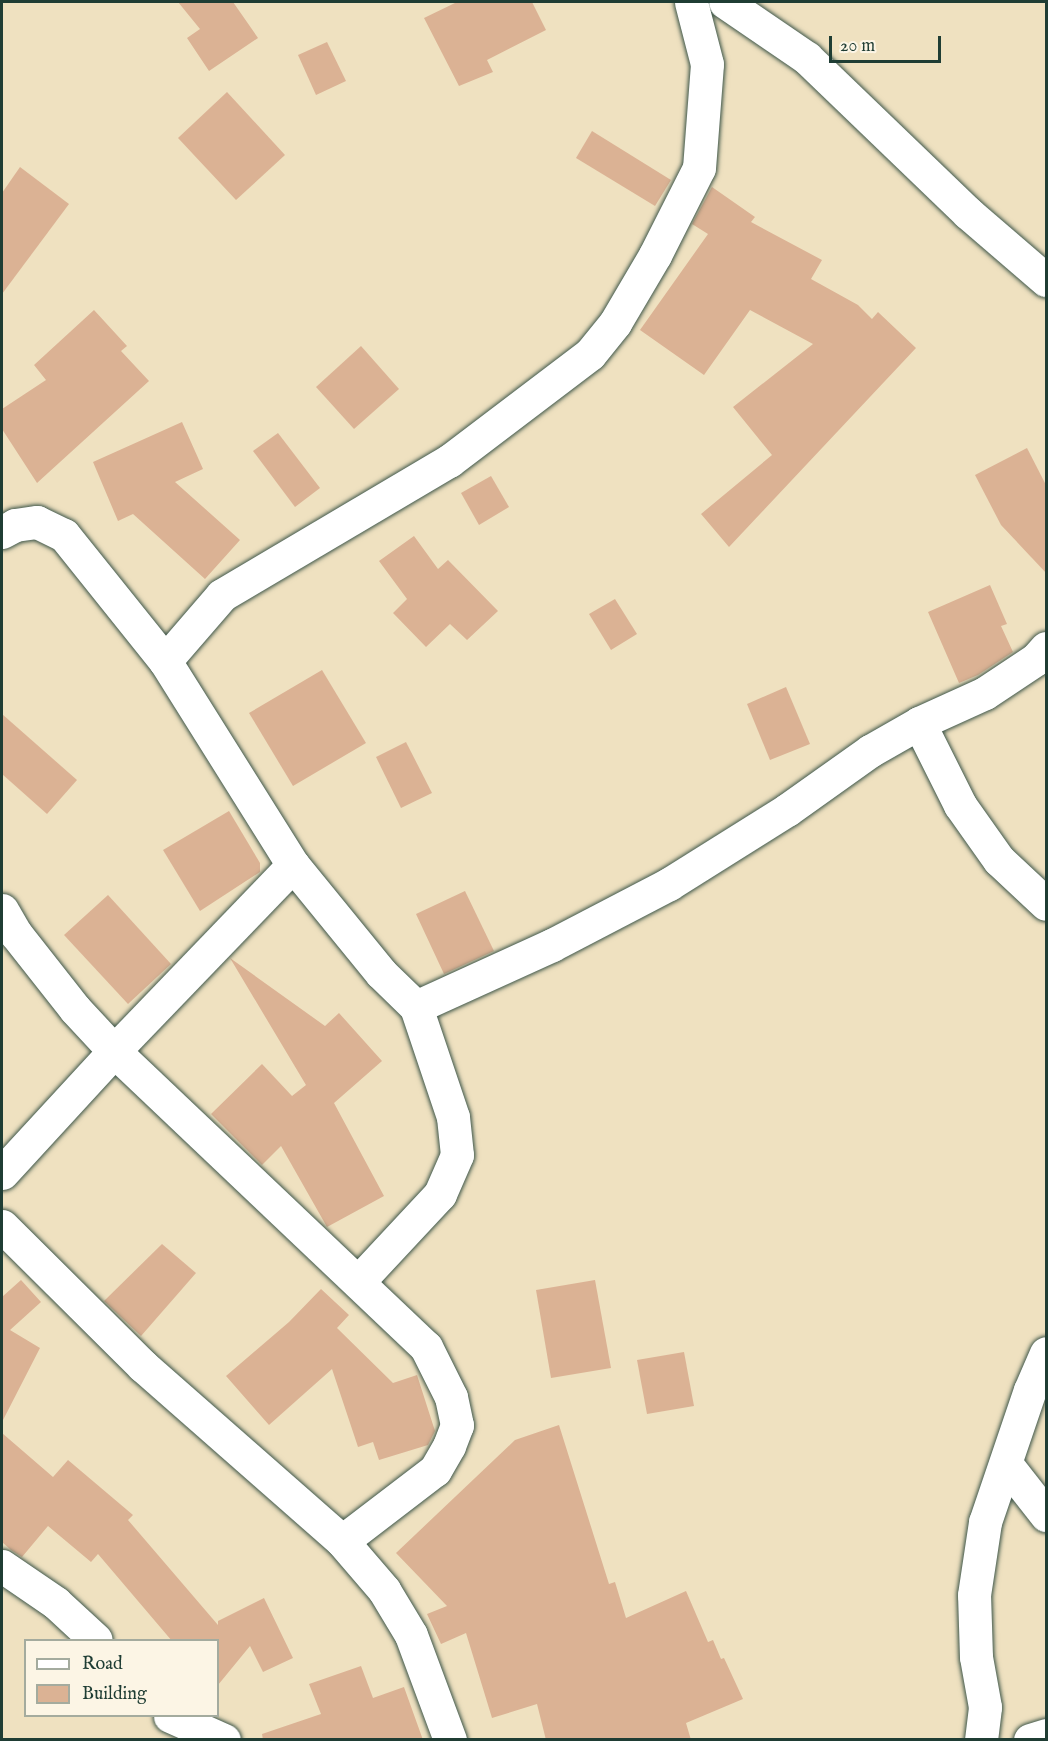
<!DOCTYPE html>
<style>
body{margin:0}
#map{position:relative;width:1048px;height:1741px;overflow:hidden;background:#efe1c0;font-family:"IM FELL English",serif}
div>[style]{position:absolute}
.building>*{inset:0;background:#dbb294}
.roads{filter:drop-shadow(0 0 2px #3e5649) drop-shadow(0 0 2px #3e5649)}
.minor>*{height:33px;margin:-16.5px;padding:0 16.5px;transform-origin:16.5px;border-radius:16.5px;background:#fff}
span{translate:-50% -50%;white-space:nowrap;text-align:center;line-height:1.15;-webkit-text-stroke:5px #fcf5e5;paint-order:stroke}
.frame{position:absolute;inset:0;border:3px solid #1f3d34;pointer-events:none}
.legend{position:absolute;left:24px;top:1639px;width:195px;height:78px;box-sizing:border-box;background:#fcf5e5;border:2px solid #a4ab9e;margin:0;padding:8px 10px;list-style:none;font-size:18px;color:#1f3d34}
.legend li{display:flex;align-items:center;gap:12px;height:30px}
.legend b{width:30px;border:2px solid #a4ab9e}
.scale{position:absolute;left:829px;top:36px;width:112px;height:27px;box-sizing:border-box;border:3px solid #1f3d34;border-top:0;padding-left:8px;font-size:18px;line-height:21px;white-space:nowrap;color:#1f3d34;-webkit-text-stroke:4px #fcf5e5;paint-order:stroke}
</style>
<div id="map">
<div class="building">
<i style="clip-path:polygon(178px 2px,233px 2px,258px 38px,209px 71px,187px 38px,200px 29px)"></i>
<i style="clip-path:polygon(457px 2px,532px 2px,546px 30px,487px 60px,493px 72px,459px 86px,424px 18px)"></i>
<i style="clip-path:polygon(327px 42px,346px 81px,316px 95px,298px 55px)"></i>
<i style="clip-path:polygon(227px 92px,285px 155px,236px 200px,178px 138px)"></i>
<i style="clip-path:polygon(592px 131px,671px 180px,655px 206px,576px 158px)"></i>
<i style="clip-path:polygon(20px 167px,69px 204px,2px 294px,2px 193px)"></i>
<i style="clip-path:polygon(712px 187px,755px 217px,751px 222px,822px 260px,811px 279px,858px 305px,872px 319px,878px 312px,916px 348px,729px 547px,701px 514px,772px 455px,733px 407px,813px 344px,750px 310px,704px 375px,640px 330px,708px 234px,692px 224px)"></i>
<i style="clip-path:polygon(94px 310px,127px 346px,121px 351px,149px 381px,37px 483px,2px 429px,2px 409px,46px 380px,34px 365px)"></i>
<i style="clip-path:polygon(361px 346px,399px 389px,354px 429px,316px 387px)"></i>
<i style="clip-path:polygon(182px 422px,203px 469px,175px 482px,240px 540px,205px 579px,133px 514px,118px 521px,93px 462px)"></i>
<i style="clip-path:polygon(278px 433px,320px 488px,295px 507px,253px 451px)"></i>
<i style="clip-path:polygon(1027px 448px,1047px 487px,1047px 574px,1001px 525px,975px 475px)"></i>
<i style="clip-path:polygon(491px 476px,509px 507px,479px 525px,461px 493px)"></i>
<i style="clip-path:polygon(414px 536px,438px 569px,448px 560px,498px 611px,467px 640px,450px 624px,426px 647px,393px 613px,407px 599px,379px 561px)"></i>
<i style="clip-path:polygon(990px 585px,1007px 624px,1001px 626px,1013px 652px,978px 675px,959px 683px,928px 612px)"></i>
<i style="clip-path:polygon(615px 599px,637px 634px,611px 650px,589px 614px)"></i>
<i style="clip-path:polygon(322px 670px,366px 743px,293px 786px,249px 713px)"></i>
<i style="clip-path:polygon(786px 687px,810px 744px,770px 760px,747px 704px)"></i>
<i style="clip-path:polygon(2px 714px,77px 780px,47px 814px,2px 774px)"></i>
<i style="clip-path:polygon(406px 742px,432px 793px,401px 808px,376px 757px)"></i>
<i style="clip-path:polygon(229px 811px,260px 863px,260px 872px,200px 911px,163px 850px)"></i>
<i style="clip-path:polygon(465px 891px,494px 951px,444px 974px,416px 914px)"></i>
<i style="clip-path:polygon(108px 895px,171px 964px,128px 1004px,64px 935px)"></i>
<i style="clip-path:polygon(230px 958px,325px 1026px,339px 1013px,382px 1061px,334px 1103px,384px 1196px,327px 1227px,281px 1146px,262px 1165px,211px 1114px,262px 1064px,292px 1096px,306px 1085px)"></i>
<i style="clip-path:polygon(162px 1244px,196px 1273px,141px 1336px,104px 1301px)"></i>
<i style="clip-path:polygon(21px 1280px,41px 1302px,10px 1330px,40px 1348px,2px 1422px,2px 1297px)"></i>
<i style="clip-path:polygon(595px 1280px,611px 1368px,551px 1378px,536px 1290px)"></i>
<i style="clip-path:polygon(321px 1289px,349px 1315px,337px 1328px,393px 1383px,417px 1375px,435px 1431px,428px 1445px,379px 1460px,373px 1442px,358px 1447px,332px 1369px,269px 1425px,226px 1376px,289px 1322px)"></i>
<i style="clip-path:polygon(684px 1352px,694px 1406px,647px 1414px,637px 1360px)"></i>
<i style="clip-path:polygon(559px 1425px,609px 1584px,615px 1582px,626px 1618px,686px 1591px,708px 1642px,713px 1640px,721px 1659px,724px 1658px,743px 1699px,686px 1723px,691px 1740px,546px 1740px,537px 1704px,492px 1718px,466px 1633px,441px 1644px,427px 1614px,447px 1606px,396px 1553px,515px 1440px)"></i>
<i style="clip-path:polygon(2px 1433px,53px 1477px,68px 1460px,133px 1515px,128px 1520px,218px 1625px,218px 1621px,264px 1598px,293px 1658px,263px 1672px,250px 1646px,218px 1685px,218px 1641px,172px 1641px,98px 1554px,91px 1562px,48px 1526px,22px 1557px,11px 1550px,2px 1542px)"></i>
<i style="clip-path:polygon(361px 1666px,373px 1698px,404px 1687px,423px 1740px,263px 1740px,262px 1734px,321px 1714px,309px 1684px)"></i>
</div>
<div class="roads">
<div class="minor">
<i style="left:725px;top:2px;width:99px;rotate:34.3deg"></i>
<i style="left:807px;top:58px;width:223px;rotate:43.9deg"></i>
<i style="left:968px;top:213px;width:103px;rotate:40.7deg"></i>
<i style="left:2px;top:532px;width:15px;rotate:-28deg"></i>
<i style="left:15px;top:525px;width:22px;rotate:-8deg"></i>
<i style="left:37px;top:522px;width:30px;rotate:26deg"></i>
<i style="left:64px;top:535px;width:161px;rotate:51.3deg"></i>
<i style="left:165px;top:661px;width:241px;rotate:57.9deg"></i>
<i style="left:293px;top:865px;width:139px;rotate:50.8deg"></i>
<i style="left:381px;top:973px;width:49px;rotate:44.2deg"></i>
<i style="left:416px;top:1007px;width:116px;rotate:71.4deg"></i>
<i style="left:453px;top:1117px;width:38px;rotate:84deg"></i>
<i style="left:457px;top:1155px;width:43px;rotate:113.6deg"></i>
<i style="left:440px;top:1194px;width:119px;rotate:133deg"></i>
<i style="left:165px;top:661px;width:87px;rotate:-49.2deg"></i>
<i style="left:222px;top:595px;width:264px;rotate:-30.6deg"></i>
<i style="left:449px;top:461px;width:177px;rotate:-37.2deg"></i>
<i style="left:590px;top:354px;width:40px;rotate:-51deg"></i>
<i style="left:615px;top:323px;width:79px;rotate:-59.5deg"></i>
<i style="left:655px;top:255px;width:97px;rotate:-63.2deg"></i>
<i style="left:699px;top:168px;width:104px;rotate:-85.6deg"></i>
<i style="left:707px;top:64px;width:64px;rotate:-104.5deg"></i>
<i style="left:919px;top:723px;width:92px;rotate:63.4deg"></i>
<i style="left:960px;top:805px;width:67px;rotate:54.7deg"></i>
<i style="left:999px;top:860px;width:64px;rotate:43.1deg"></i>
<i style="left:2px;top:910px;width:28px;rotate:60deg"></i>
<i style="left:16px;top:934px;width:95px;rotate:51.8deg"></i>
<i style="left:75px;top:1009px;width:57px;rotate:47.1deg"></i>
<i style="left:114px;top:1051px;width:430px;rotate:43.5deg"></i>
<i style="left:426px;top:1347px;width:56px;rotate:63.4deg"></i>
<i style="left:451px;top:1397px;width:29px;rotate:78deg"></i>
<i style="left:457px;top:1425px;width:22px;rotate:111deg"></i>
<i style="left:449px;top:1446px;width:28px;rotate:120deg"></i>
<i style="left:435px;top:1470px;width:117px;rotate:142.6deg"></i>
<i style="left:416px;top:1007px;width:149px;rotate:-24.5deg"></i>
<i style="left:552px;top:945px;width:132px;rotate:-27.5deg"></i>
<i style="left:669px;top:884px;width:139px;rotate:-32.1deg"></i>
<i style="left:787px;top:810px;width:102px;rotate:-35.4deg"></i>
<i style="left:870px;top:751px;width:56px;rotate:-29.7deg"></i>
<i style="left:919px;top:723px;width:72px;rotate:-24.4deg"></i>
<i style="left:985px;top:693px;width:61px;rotate:-33.7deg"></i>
<i style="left:1036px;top:659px;width:15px;rotate:-48deg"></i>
<i style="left:2px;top:1173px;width:166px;rotate:-47.4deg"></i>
<i style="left:114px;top:1051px;width:258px;rotate:-46.1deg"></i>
<i style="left:2px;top:1226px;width:199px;rotate:44.8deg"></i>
<i style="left:143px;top:1366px;width:265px;rotate:41.3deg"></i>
<i style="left:342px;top:1541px;width:65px;rotate:49.4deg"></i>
<i style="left:384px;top:1590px;width:52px;rotate:59deg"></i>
<i style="left:411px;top:1635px;width:112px;rotate:69.6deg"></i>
<i style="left:1006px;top:1464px;width:65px;rotate:51.9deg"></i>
<i style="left:2px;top:1566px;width:65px;rotate:34.4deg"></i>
<i style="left:56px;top:1603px;width:54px;rotate:42.8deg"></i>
<i style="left:170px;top:1716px;width:59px;rotate:24deg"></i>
<i style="left:981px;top:1740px;width:33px;rotate:-83deg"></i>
<i style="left:985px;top:1707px;width:51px;rotate:-100.2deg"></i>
<i style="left:976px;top:1657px;width:62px;rotate:-91.8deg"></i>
<i style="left:974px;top:1595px;width:74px;rotate:-81.4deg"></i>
<i style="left:985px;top:1522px;width:139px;rotate:-71.2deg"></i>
<i style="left:1030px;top:1390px;width:40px;rotate:-66.6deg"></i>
<i style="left:1030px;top:1740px;width:17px;rotate:-17deg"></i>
</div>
</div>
<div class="frame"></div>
<ul class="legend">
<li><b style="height:8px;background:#fff"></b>Road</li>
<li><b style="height:16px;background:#dbb294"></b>Building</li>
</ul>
<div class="scale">20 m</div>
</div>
